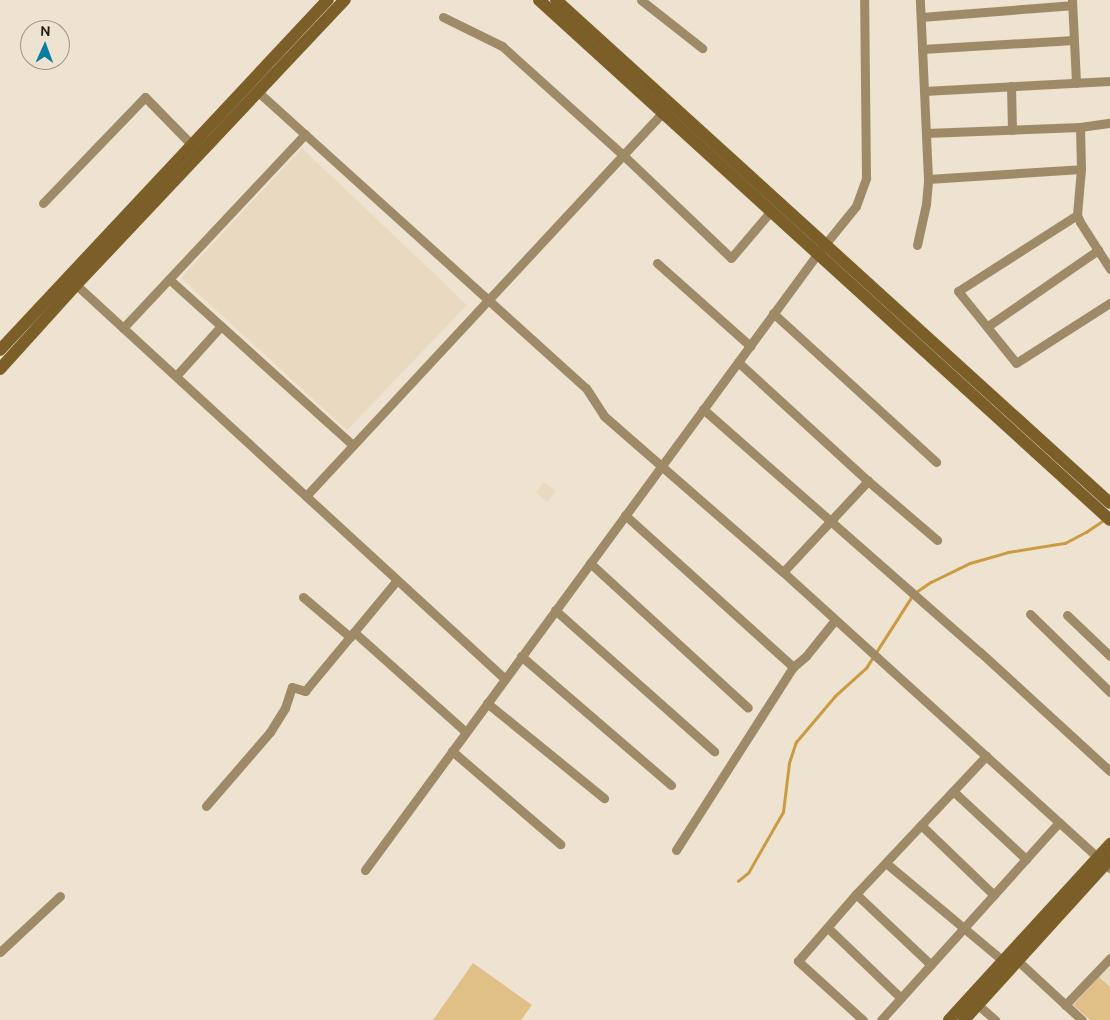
<!DOCTYPE html>
<style>
body{margin:0}
#map{position:relative;width:1110px;height:1020px;overflow:hidden;background:#eee3d0;font-family:Ubuntu,sans-serif}
div>[style]{position:absolute}
.built>*{inset:0;background:#e9d9c0}
.green>*{inset:0;background:#e1c088}
.stream>*{height:2.5px;margin:-1.25px;padding:0 1.25px;transform-origin:1.25px;border-radius:1.25px;background:#cb9b43}
.street>*{height:9px;margin:-4.5px;padding:0 4.5px;transform-origin:4.5px;border-radius:4.5px;background:#9f8a68}
.secondary>*{height:12px;margin:-6px;padding:0 6px;transform-origin:6px;border-radius:6px;background:#7c5f28}
span{translate:-50% -50%;white-space:nowrap;text-align:center;line-height:1.15;-webkit-text-stroke:5px #eee3d0;paint-order:stroke}
.north{position:absolute;left:20px;top:20px;width:50px;height:50px;box-sizing:border-box;background:#eee3d0;border:1px solid #9c9386;border-radius:50%;rotate:2deg;font-size:14px;font-weight:700;line-height:20px;text-align:center;color:#201c16}
.north::after{content:'';display:block;margin:auto;width:18px;height:22px;background:#0a7da5;clip-path:polygon(50% 0,100% 100%,50% 72%,0 100%)}
</style>
<div id="map">
<div class="built">
<i style="clip-path:polygon(302px 148px,467px 305px,347px 430px,181px 278px)"></i>
<i style="clip-path:polygon(544px 482px,556px 491px,547px 502px,536px 493px)"></i>
<i style="clip-path:polygon(1108px 967px,1110px 968px,1110px 987px,1099px 977px)"></i>
</div>
<div class="green">
<i style="clip-path:polygon(473px 963px,532px 1005px,521px 1020px,433px 1020px)"></i>
<i style="clip-path:polygon(1099px 977px,1110px 987px,1110px 1020px,1090px 1020px,1073px 1005px)"></i>
</div>
<div class="stream">
<i style="left:916px;top:592px;width:18px;rotate:-34deg"></i>
<i style="left:931px;top:582px;width:43px;rotate:-26deg"></i>
<i style="left:970px;top:563px;width:40px;rotate:-16deg"></i>
<i style="left:1008px;top:552px;width:58px;rotate:-9deg"></i>
<i style="left:1065px;top:543px;width:24px;rotate:-28deg"></i>
<i style="left:1086px;top:532px;width:23px;rotate:-34deg"></i>
<i style="left:738px;top:881px;width:13px;rotate:-39deg"></i>
<i style="left:748px;top:873px;width:70px;rotate:-60.2deg"></i>
<i style="left:783px;top:812px;width:49px;rotate:-83deg"></i>
<i style="left:789px;top:763px;width:22px;rotate:-72deg"></i>
<i style="left:796px;top:742px;width:60px;rotate:-49.7deg"></i>
<i style="left:835px;top:696px;width:42px;rotate:-42.1deg"></i>
<i style="left:866px;top:668px;width:85px;rotate:-57.4deg"></i>
</div>
<div class="street">
<i style="left:641px;top:0;width:78px;rotate:38.2deg"></i>
<i style="left:1072px;top:0;width:83px;rotate:87.2deg"></i>
<i style="left:443px;top:17px;width:66px;rotate:26.2deg"></i>
<i style="left:502px;top:46px;width:163px;rotate:42deg"></i>
<i style="left:623px;top:155px;width:149px;rotate:43.6deg"></i>
<i style="left:731px;top:258px;width:62px;rotate:-49.6deg"></i>
<i style="left:921px;top:17px;width:151px;rotate:-4.5deg"></i>
<i style="left:922px;top:49px;width:152px;rotate:-3.4deg"></i>
<i style="left:1011px;top:86px;width:44px;rotate:88.7deg"></i>
<i style="left:257px;top:91px;width:443px;rotate:42.1deg"></i>
<i style="left:586px;top:388px;width:33px;rotate:57deg"></i>
<i style="left:604px;top:416px;width:237px;rotate:41.1deg"></i>
<i style="left:783px;top:572px;width:441px;rotate:42.2deg"></i>
<i style="left:924px;top:91px;width:186px;rotate:-3.1deg"></i>
<i style="left:1080px;top:127px;width:42px;rotate:88.6deg"></i>
<i style="left:1081px;top:169px;width:46px;rotate:95deg"></i>
<i style="left:1077px;top:215px;width:8px;rotate:67deg"></i>
<i style="left:1080px;top:222px;width:56px;rotate:57.4deg"></i>
<i style="left:926px;top:133px;width:154px;rotate:-2.2deg"></i>
<i style="left:1080px;top:127px;width:30px;rotate:-8deg"></i>
<i style="left:928px;top:179px;width:153px;rotate:-3.7deg"></i>
<i style="left:43px;top:203px;width:147px;rotate:-46.1deg"></i>
<i style="left:145px;top:97px;width:71px;rotate:45.6deg"></i>
<i style="left:1077px;top:215px;width:141px;rotate:147.4deg"></i>
<i style="left:958px;top:291px;width:92px;rotate:51.1deg"></i>
<i style="left:1016px;top:363px;width:112px;rotate:-32.6deg"></i>
<i style="left:917px;top:245px;width:42px;rotate:-77.6deg"></i>
<i style="left:926px;top:204px;width:25px;rotate:-85deg"></i>
<i style="left:928px;top:179px;width:179px;rotate:-92.6deg"></i>
<i style="left:657px;top:263px;width:125px;rotate:41.7deg"></i>
<i style="left:169px;top:279px;width:248px;rotate:42.1deg"></i>
<i style="left:72px;top:281px;width:588px;rotate:42.59deg"></i>
<i style="left:773px;top:313px;width:221px;rotate:42.4deg"></i>
<i style="left:988px;top:326px;width:134px;rotate:-34.6deg"></i>
<i style="left:123px;top:328px;width:266px;rotate:-46.8deg"></i>
<i style="left:738px;top:362px;width:176px;rotate:42.5deg"></i>
<i style="left:868px;top:481px;width:91px;rotate:40.5deg"></i>
<i style="left:176px;top:376px;width:67px;rotate:-48deg"></i>
<i style="left:703px;top:409px;width:368px;rotate:41.3deg"></i>
<i style="left:980px;top:652px;width:176px;rotate:42.5deg"></i>
<i style="left:306px;top:496px;width:527px;rotate:-47.08deg"></i>
<i style="left:625px;top:515px;width:227px;rotate:42.1deg"></i>
<i style="left:590px;top:563px;width:214px;rotate:42.5deg"></i>
<i style="left:783px;top:572px;width:125px;rotate:-47deg"></i>
<i style="left:303px;top:597px;width:62px;rotate:40.4deg"></i>
<i style="left:555px;top:610px;width:213px;rotate:41.6deg"></i>
<i style="left:1030px;top:614px;width:112px;rotate:44.3deg"></i>
<i style="left:1067px;top:615px;width:59px;rotate:43.6deg"></i>
<i style="left:354px;top:632px;width:150px;rotate:41.8deg"></i>
<i style="left:521px;top:656px;width:198px;rotate:40.7deg"></i>
<i style="left:487px;top:703px;width:151px;rotate:39.1deg"></i>
<i style="left:452px;top:751px;width:143px;rotate:40.7deg"></i>
<i style="left:953px;top:791px;width:100px;rotate:43deg"></i>
<i style="left:206px;top:806px;width:98px;rotate:-49.1deg"></i>
<i style="left:270px;top:732px;width:28px;rotate:-58deg"></i>
<i style="left:285px;top:708px;width:22px;rotate:-72deg"></i>
<i style="left:292px;top:687px;width:14px;rotate:17deg"></i>
<i style="left:305px;top:691px;width:144px;rotate:-50.3deg"></i>
<i style="left:921px;top:825px;width:101px;rotate:43.8deg"></i>
<i style="left:676px;top:850px;width:217px;rotate:-57.4deg"></i>
<i style="left:793px;top:667px;width:17px;rotate:-40deg"></i>
<i style="left:806px;top:656px;width:46px;rotate:-51.1deg"></i>
<i style="left:886px;top:863px;width:153px;rotate:39.9deg"></i>
<i style="left:365px;top:870px;width:765px;rotate:-53.71deg"></i>
<i style="left:818px;top:253px;width:60px;rotate:-51deg"></i>
<i style="left:856px;top:206px;width:30px;rotate:-70deg"></i>
<i style="left:866px;top:178px;width:178px;rotate:-90.6deg"></i>
<i style="left:856px;top:894px;width:103px;rotate:43.4deg"></i>
<i style="left:828px;top:928px;width:101px;rotate:43.8deg"></i>
<i style="left:0;top:952px;width:82px;rotate:-43deg"></i>
<i style="left:1018px;top:961px;width:87px;rotate:42.7deg"></i>
<i style="left:978px;top:1005px;width:23px;rotate:41deg"></i>
<i style="left:1065px;top:1005px;width:65px;rotate:-46.2deg"></i>
<i style="left:863px;top:1020px;width:88px;rotate:-137.8deg"></i>
<i style="left:798px;top:961px;width:89px;rotate:-49.1deg"></i>
<i style="left:856px;top:894px;width:190px;rotate:-46.7deg"></i>
<i style="left:881px;top:1020px;width:266px;rotate:-48deg"></i>
</div>
<div class="secondary">
<i style="left:539px;top:0;width:772px;rotate:42.32deg"></i>
<i style="left:556px;top:0;width:748px;rotate:42.24deg"></i>
<i style="left:0;top:350px;width:480px;rotate:-46.9deg"></i>
<i style="left:0;top:369px;width:113px;rotate:-47.9deg"></i>
<i style="left:76px;top:285px;width:392px;rotate:-46.7deg"></i>
<i style="left:949px;top:1020px;width:239px;rotate:-47.5deg"></i>
<i style="left:964px;top:1020px;width:217px;rotate:-47.8deg"></i>
</div>
<div class="north">N</div>
</div>
